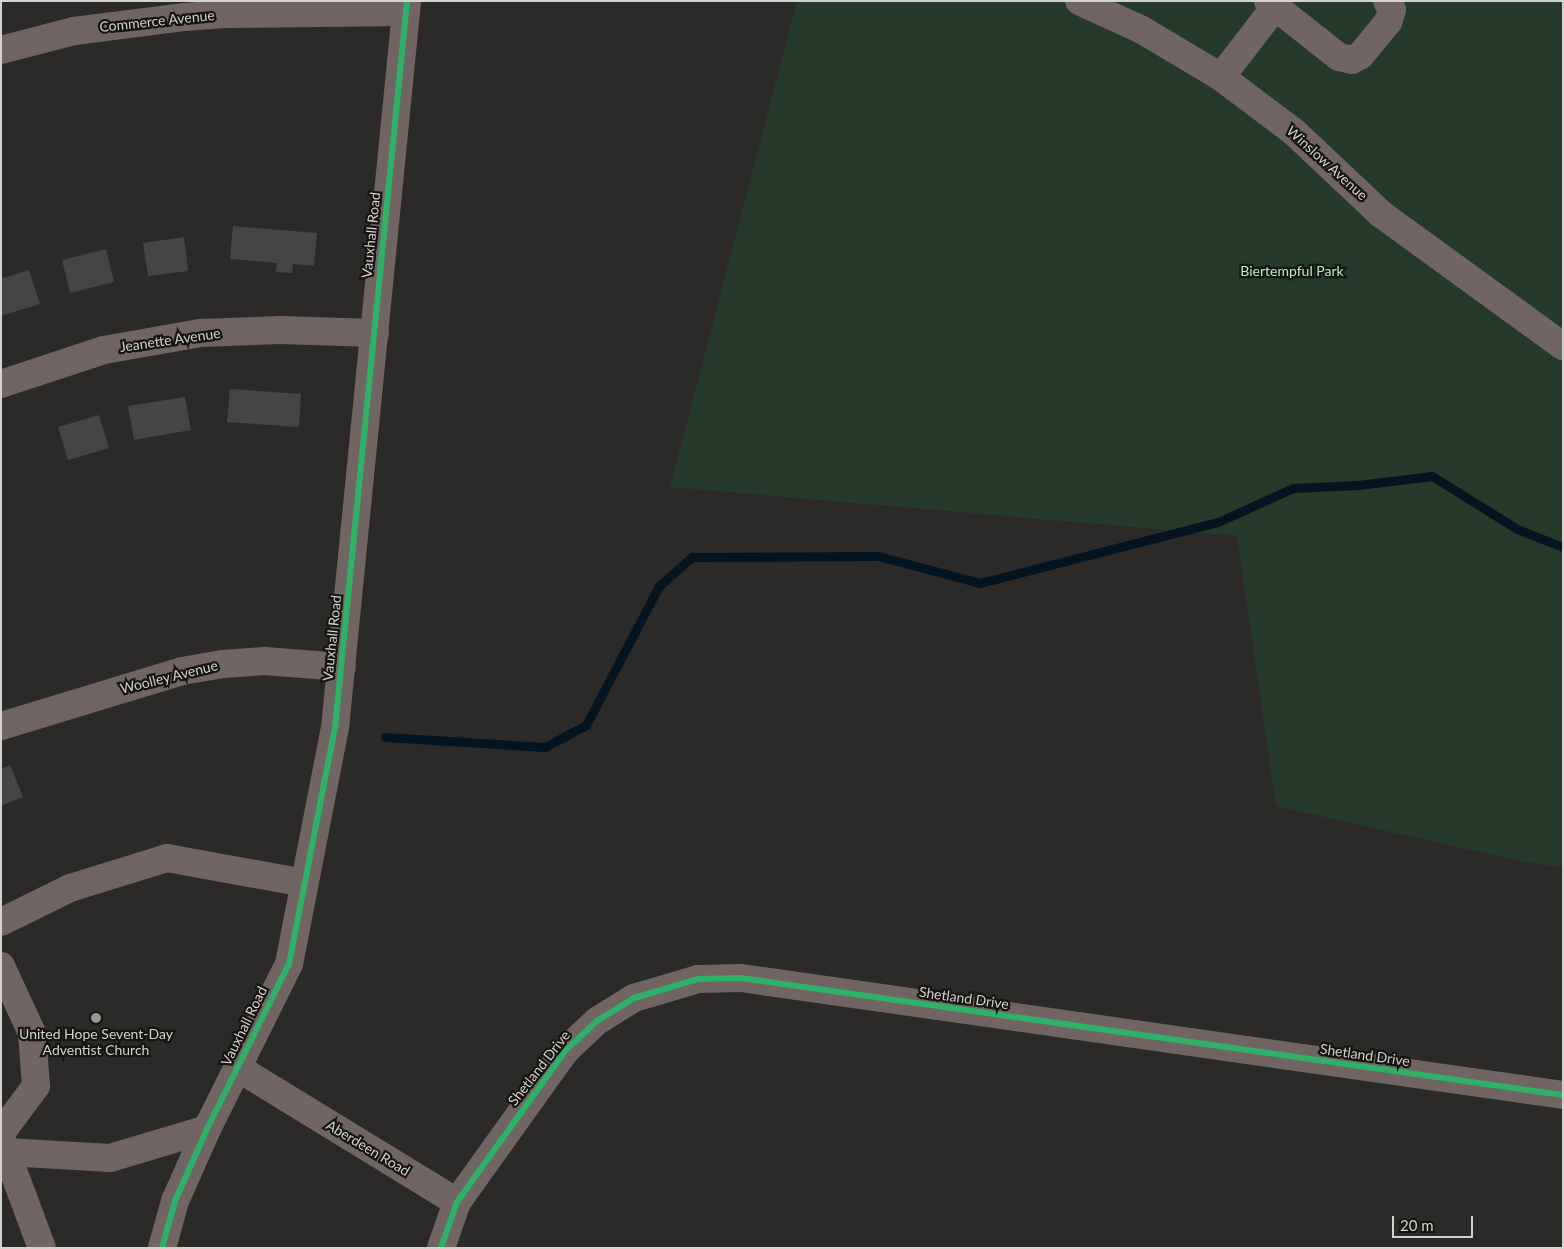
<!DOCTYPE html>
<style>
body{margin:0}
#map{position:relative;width:1564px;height:1249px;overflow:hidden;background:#2c2a28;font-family:Lato,sans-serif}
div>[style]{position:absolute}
.green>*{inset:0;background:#253a2a}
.stream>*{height:9px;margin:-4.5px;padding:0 4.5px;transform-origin:4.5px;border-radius:4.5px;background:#041420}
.building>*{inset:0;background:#474543}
.minor>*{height:28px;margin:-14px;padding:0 14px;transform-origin:14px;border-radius:14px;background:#716564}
.cycleway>*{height:6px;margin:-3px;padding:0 3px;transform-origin:3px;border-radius:3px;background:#2db169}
.dots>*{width:14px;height:14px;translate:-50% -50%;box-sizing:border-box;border:2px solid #151411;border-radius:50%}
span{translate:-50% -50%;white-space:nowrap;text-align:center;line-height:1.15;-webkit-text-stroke:4.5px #151411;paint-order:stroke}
.street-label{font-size:14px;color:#d4d2ce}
.park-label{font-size:14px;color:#b6eec3}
.poi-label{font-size:14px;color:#d4d2ce}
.frame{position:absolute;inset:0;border:2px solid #d4d2ce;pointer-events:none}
.scale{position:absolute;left:1392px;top:1216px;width:81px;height:22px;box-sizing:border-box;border:2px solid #d4d2ce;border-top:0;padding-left:6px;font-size:15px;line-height:18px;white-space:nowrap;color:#d4d2ce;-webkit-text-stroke:4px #151411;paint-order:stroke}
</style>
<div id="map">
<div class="green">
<i style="clip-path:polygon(797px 1px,1563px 1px,1563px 867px,1524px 862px,1276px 806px,1237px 536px,670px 487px)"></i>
</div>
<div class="stream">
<i style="left:385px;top:737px;width:160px;rotate:3.6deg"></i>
<i style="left:545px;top:747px;width:47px;rotate:-28.2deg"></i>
<i style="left:586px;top:725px;width:157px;rotate:-62.3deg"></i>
<i style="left:659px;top:586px;width:44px;rotate:-41.3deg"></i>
<i style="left:692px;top:557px;width:186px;rotate:-0.3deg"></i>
<i style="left:878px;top:556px;width:106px;rotate:14.8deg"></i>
<i style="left:980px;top:583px;width:246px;rotate:-14.4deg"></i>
<i style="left:1218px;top:522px;width:82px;rotate:-24.4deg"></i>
<i style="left:1293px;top:488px;width:65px;rotate:-2.6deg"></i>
<i style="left:1358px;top:485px;width:75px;rotate:-6.9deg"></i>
<i style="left:1432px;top:476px;width:100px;rotate:31.9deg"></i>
<i style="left:1517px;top:529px;width:49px;rotate:21.4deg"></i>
</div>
<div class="building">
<i style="clip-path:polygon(233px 226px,317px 233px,314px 266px,293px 264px,292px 273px,276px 272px,277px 263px,230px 259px)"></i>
<i style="clip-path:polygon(184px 237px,188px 271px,148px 276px,143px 243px)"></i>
<i style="clip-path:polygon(106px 249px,114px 282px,70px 293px,62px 260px)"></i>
<i style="clip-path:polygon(29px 270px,40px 304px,1px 316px,1px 279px)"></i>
<i style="clip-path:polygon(230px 389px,301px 394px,299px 427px,227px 422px)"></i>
<i style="clip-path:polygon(185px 397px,191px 430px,134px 440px,128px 406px)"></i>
<i style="clip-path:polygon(99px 415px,109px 448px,68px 460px,58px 427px)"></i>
<i style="clip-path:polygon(10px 765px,23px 797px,1px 806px,1px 769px)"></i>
</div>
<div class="minor">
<i style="left:1079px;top:1px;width:69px;rotate:24.7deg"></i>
<i style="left:1142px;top:30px;width:92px;rotate:30.7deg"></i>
<i style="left:1221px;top:77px;width:91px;rotate:37deg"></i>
<i style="left:1294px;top:132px;width:120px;rotate:43.3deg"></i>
<i style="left:1381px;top:214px;width:225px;rotate:36deg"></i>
<i style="left:1268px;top:1px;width:90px;rotate:38.3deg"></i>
<i style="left:1339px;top:57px;width:13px;rotate:13deg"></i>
<i style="left:1352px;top:60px;width:10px;rotate:-29deg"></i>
<i style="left:1361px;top:55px;width:43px;rotate:-50.7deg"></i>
<i style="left:1388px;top:22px;width:13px;rotate:-72deg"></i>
<i style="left:1392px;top:10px;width:10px;rotate:-119deg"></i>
<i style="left:1px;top:50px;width:75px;rotate:-14.6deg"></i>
<i style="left:74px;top:31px;width:112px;rotate:-7.2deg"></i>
<i style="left:185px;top:17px;width:40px;rotate:-4.3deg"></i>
<i style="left:225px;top:14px;width:181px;rotate:-0.6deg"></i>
<i style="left:1221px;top:77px;width:88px;rotate:-52.4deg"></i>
<i style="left:1px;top:384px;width:108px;rotate:-18.3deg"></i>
<i style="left:104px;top:350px;width:97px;rotate:-10deg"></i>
<i style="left:200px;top:333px;width:80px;rotate:-2.1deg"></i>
<i style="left:280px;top:330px;width:95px;rotate:1.8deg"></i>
<i style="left:1px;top:726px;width:189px;rotate:-16.9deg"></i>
<i style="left:182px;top:671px;width:42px;rotate:-9.7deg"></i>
<i style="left:223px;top:664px;width:42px;rotate:-4.1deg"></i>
<i style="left:265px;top:661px;width:77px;rotate:4.5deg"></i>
<i style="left:1px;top:922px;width:77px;rotate:-26.2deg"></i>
<i style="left:70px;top:888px;width:102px;rotate:-17.2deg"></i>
<i style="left:167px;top:858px;width:140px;rotate:10.3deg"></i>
<i style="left:1px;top:966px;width:74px;rotate:65.2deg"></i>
<i style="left:32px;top:1033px;width:53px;rotate:85.7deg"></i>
<i style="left:36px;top:1086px;width:59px;rotate:126.7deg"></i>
<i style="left:238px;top:1068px;width:257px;rotate:31.5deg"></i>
<i style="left:1px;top:1138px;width:117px;rotate:69.6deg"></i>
<i style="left:7px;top:1152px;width:103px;rotate:3.3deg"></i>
<i style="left:110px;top:1158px;width:101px;rotate:-16.6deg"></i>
<i style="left:162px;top:1248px;width:49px;rotate:-74.5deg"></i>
<i style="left:175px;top:1201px;width:79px;rotate:-66deg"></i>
<i style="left:207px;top:1129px;width:184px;rotate:-63.6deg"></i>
<i style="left:289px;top:964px;width:240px;rotate:-79deg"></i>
<i style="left:335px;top:728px;width:731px;rotate:-84.34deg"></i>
<i style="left:441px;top:1248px;width:49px;rotate:-70.8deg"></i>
<i style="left:457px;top:1202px;width:186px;rotate:-54.4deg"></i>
<i style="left:565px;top:1051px;width:44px;rotate:-43.2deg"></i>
<i style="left:597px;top:1021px;width:44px;rotate:-31.9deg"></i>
<i style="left:634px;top:998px;width:67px;rotate:-16.5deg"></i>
<i style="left:698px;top:979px;width:43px;rotate:-1.3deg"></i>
<i style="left:741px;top:978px;width:830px;rotate:8.1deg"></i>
</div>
<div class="cycleway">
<i style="left:162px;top:1248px;width:49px;rotate:-74.5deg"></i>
<i style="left:175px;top:1201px;width:79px;rotate:-66deg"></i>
<i style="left:207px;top:1129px;width:184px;rotate:-63.6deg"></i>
<i style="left:289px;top:964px;width:240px;rotate:-79deg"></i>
<i style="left:335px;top:728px;width:731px;rotate:-84.34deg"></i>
<i style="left:441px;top:1248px;width:49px;rotate:-70.8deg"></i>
<i style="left:457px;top:1202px;width:186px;rotate:-54.4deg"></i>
<i style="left:565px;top:1051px;width:44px;rotate:-43.2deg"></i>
<i style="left:597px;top:1021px;width:44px;rotate:-31.9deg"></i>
<i style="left:634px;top:998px;width:67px;rotate:-16.5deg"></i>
<i style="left:698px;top:979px;width:43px;rotate:-1.3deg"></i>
<i style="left:741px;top:978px;width:830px;rotate:8.1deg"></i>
</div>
<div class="dots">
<i style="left:96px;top:1018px;background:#999794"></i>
</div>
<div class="street-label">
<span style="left:157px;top:21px;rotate:-6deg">Commerce Avenue</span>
<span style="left:1327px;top:163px;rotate:42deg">Winslow Avenue</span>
<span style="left:371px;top:235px;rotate:-84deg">Vauxhall Road</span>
<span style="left:170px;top:340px;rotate:-8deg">Jeanette Avenue</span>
<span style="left:332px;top:638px;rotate:-84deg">Vauxhall Road</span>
<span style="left:169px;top:677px;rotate:-14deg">Woolley Avenue</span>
<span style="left:964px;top:998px;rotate:8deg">Shetland Drive</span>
<span style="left:244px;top:1026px;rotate:-64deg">Vauxhall Road</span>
<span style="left:1365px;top:1055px;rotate:8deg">Shetland Drive</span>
<span style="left:539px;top:1068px;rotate:-52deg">Shetland Drive</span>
<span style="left:368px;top:1148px;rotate:31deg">Aberdeen Road</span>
</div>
<div class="park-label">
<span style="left:1292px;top:271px">Biertempful Park</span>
</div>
<div class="poi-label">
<span style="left:96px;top:1042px">United Hope Sevent-Day<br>Adventist Church</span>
</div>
<div class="frame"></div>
<div class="scale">20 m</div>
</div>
